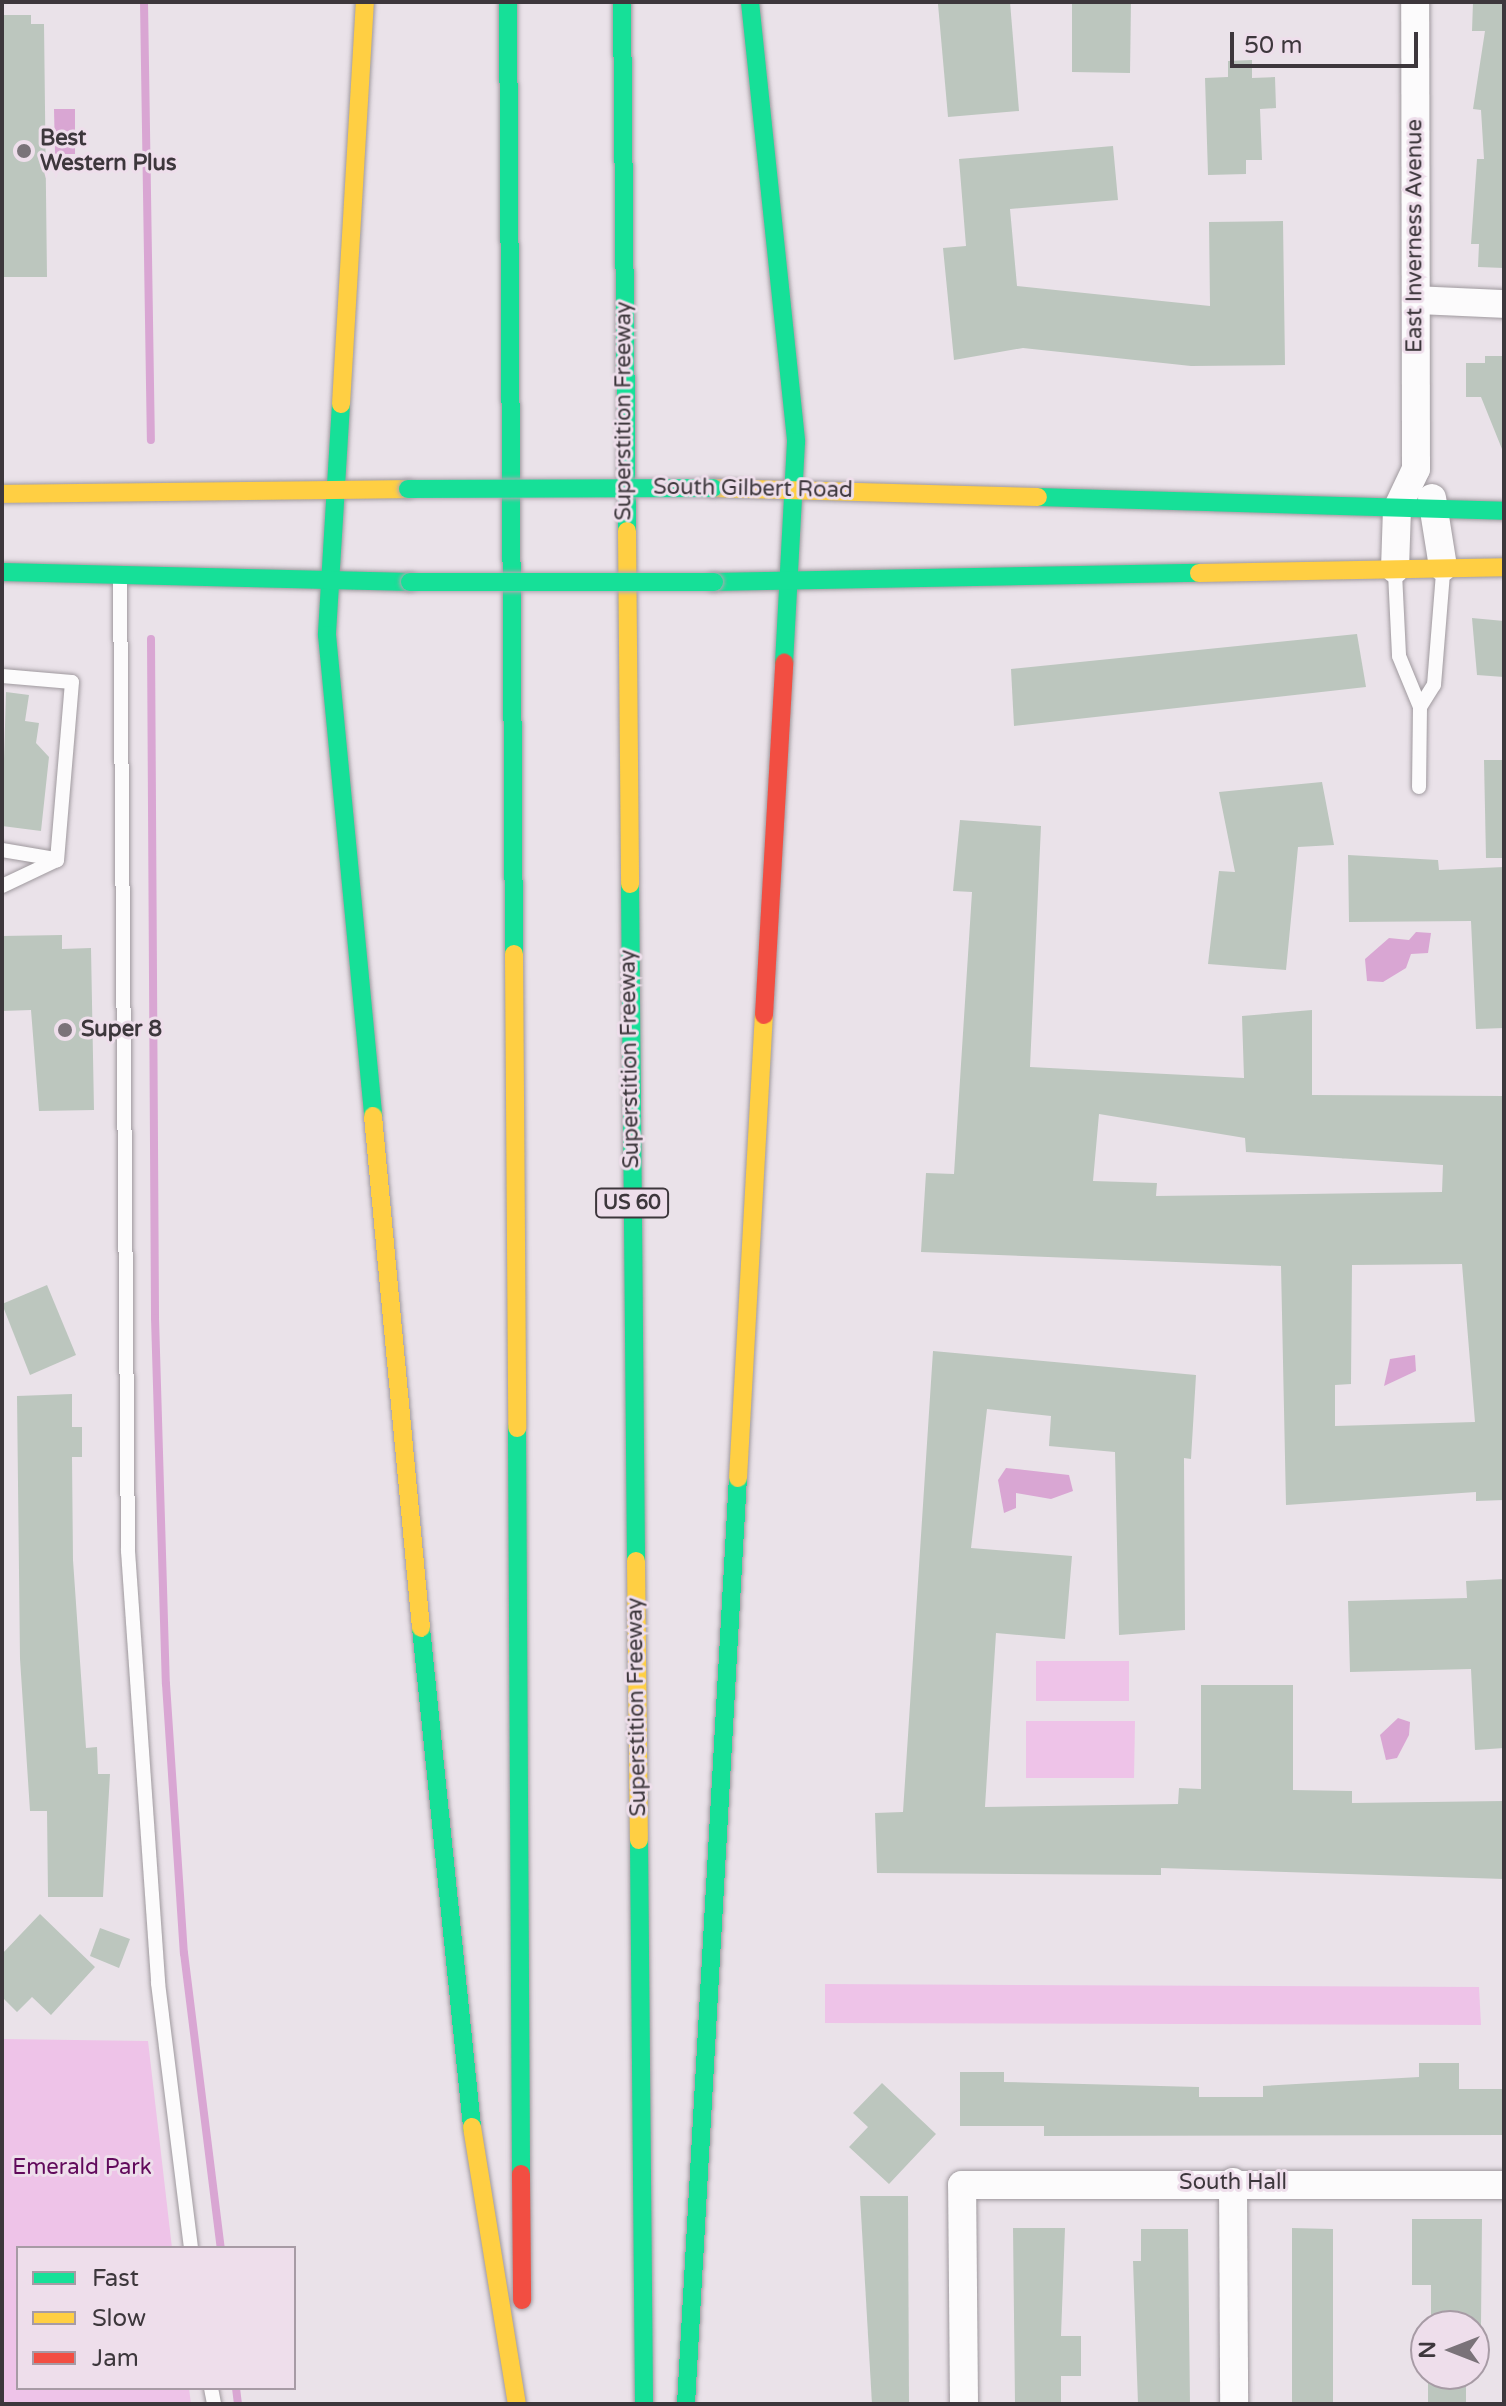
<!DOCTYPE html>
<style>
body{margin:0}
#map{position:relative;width:1506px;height:2406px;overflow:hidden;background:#eae2e9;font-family:"Varela Round",sans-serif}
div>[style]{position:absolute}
.green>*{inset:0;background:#eec3e8}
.water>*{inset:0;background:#d9a6d3}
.stream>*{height:8px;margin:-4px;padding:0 4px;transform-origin:4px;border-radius:4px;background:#d9a6d3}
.building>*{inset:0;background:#bcc6be}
.roads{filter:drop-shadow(0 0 2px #9f999e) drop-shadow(0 0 2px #9f999e)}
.lane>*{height:14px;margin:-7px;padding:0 7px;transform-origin:7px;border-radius:7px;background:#fcfbfc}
.street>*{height:28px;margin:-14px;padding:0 14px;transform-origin:14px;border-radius:14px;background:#fcfbfc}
.fast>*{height:18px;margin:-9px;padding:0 9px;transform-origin:9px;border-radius:9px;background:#16e098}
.slow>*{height:18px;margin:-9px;padding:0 9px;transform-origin:9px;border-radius:9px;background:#ffcf43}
.jam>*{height:18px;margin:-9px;padding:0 9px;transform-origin:9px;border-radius:9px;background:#f24e42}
.bridges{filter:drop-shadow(0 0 2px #b0a5af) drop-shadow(0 0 2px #b0a5af)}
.fast-bridge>*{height:18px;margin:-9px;padding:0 9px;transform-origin:9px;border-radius:9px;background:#16e098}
.dots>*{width:22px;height:22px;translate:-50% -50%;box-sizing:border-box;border:4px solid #eedeeb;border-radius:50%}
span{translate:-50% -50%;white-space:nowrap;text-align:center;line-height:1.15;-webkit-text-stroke:6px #eedeeb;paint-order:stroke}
.shield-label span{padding:2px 6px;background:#eedeeb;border:2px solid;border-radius:6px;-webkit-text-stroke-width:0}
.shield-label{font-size:20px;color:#3d373c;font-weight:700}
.poi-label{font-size:22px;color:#3d373c;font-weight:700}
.left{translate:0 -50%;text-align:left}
.street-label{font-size:22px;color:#3d373c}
.park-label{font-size:22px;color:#610a5b}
.frame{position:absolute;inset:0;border:4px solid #3d373c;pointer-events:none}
.legend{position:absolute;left:16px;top:2246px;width:280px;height:144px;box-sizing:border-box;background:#eedeeb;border:2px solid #a79ba5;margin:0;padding:10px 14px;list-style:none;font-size:24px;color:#3d373c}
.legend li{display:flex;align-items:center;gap:16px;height:40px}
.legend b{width:40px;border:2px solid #a79ba5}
.north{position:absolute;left:1410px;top:2310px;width:80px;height:80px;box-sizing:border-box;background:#eedeeb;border:2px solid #a79ba5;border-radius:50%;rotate:270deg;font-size:22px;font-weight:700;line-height:32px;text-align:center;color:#3d373c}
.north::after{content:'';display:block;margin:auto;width:28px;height:36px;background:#7a7379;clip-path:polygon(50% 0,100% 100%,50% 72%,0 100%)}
.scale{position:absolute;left:1230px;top:32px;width:188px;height:36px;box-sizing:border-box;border:4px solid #3d373c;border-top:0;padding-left:10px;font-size:24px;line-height:28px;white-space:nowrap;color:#3d373c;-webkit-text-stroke:6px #eedeeb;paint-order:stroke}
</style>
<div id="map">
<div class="green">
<i style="clip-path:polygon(1036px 1661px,1129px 1661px,1129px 1701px,1036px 1701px)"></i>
<i style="clip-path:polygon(1026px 1721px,1135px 1721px,1134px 1778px,1026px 1778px)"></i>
<i style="clip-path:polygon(825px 1984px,1479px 1987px,1481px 2025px,825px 2023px)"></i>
<i style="clip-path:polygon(2px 2039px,148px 2041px,172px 2248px,18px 2248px,18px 2388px,189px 2388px,191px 2404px,2px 2404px)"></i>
</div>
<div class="water">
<i style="clip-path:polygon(54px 109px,75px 109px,75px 154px,55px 154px)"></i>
<i style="clip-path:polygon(1416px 932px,1431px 933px,1428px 953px,1411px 954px,1406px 968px,1383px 982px,1367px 981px,1365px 959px,1389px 938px,1409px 940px)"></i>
<i style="clip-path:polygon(1415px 1355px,1416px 1371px,1384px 1386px,1390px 1359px)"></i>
<i style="clip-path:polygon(1006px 1468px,1069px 1475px,1073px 1491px,1051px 1499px,1016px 1493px,1016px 1508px,1004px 1513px,998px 1480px)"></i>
<i style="clip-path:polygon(1398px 1718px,1410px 1722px,1409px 1735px,1397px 1758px,1386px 1760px,1380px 1735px)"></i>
</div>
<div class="stream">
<i style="left:144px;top:2px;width:438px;rotate:89.1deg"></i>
<i style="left:151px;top:639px;width:679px;rotate:89.66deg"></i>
<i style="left:155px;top:1318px;width:366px;rotate:88.3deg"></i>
<i style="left:166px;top:1684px;width:270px;rotate:86.2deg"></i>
<i style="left:184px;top:1953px;width:297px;rotate:82.9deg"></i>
<i style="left:236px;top:2388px;width:16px;rotate:83deg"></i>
</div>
<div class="building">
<i style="clip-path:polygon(1010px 2px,1019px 111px,948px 117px,938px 4px)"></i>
<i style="clip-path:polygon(1072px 2px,1131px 2px,1130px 73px,1072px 72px)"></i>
<i style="clip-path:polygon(1473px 2px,1504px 2px,1504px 268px,1478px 267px,1479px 244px,1471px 244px,1477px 159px,1484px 159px,1481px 110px,1473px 109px,1485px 31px,1472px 31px)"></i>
<i style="clip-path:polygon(2px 15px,31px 15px,31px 24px,44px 24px,47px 277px,2px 277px)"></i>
<i style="clip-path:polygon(1252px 60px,1252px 78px,1275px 77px,1276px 108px,1260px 109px,1262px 160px,1246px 160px,1246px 174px,1208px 175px,1205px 78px,1228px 77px,1228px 61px)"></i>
<i style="clip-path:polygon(1113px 146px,1118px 200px,1010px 209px,1017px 286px,1210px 306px,1209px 222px,1283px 221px,1285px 365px,1191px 366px,1023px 348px,954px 360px,943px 248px,966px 246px,959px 159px)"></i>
<i style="clip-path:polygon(1485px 356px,1504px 356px,1504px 454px,1481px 397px,1466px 397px,1466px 363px,1485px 363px)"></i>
<i style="clip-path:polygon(1472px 618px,1504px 621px,1504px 677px,1477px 675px)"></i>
<i style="clip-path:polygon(1357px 634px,1366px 687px,1014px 726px,1011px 669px)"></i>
<i style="clip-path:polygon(6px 692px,29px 695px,25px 721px,39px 723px,36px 743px,49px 757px,41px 831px,2px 826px)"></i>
<i style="clip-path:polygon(1484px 760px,1504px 760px,1504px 858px,1486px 858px)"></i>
<i style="clip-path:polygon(1322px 782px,1334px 845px,1298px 847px,1286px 970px,1208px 964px,1219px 871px,1235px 872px,1219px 792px)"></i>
<i style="clip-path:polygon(evenodd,960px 820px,1041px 826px,1030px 1067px,1244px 1078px,1242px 1016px,1312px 1010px,1312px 1095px,1504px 1096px,1504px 1500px,1476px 1501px,1476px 1492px,1286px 1505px,1281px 1266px,921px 1252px,926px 1173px,954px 1174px,972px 892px,953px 891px,960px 820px,1099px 1114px,1245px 1138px,1246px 1152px,1443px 1165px,1442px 1192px,1156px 1196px,1157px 1183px,1093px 1181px,1099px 1114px,960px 820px,1462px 1264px,1475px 1422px,1335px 1426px,1335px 1385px,1351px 1384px,1352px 1265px,1462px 1264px)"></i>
<i style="clip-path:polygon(1348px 855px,1438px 860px,1439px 870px,1504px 867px,1504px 1028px,1476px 1029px,1471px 921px,1349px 922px)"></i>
<i style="clip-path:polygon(62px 935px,62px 949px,91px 948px,94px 1110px,39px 1111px,31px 1010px,2px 1011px,2px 936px)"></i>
<i style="clip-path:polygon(47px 1285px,76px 1355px,30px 1375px,2px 1304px)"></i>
<i style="clip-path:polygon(933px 1351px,1196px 1375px,1191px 1459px,1184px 1458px,1185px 1630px,1119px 1635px,1115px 1452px,1049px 1446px,1051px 1416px,987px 1409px,971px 1548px,1072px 1556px,1065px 1639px,996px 1633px,985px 1807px,1178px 1804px,1179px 1788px,1201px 1789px,1201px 1685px,1293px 1685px,1293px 1790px,1352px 1791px,1352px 1803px,1504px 1801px,1504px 1879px,1161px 1868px,1161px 1875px,877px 1873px,875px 1813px,903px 1812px)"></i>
<i style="clip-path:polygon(72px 1394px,72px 1427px,82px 1427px,82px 1457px,72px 1457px,73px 1560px,86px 1748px,97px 1747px,98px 1774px,110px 1774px,103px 1897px,48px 1897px,47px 1811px,30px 1811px,20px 1659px,17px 1396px)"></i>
<i style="clip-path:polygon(1504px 1579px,1504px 1748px,1475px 1750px,1471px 1669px,1350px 1672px,1348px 1601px,1467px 1598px,1466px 1581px)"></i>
<i style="clip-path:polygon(40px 1914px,95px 1967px,51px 2015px,32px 1997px,17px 2012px,2px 1997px,2px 1954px)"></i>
<i style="clip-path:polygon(100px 1928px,130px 1939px,119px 1968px,90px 1956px)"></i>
<i style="clip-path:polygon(1419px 2063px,1459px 2063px,1459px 2089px,1504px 2089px,1504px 2135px,1044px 2136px,1044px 2126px,960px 2126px,960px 2072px,1004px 2072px,1004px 2082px,1199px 2087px,1199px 2097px,1263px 2097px,1263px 2086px,1419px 2077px)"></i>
<i style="clip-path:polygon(882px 2083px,936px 2134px,889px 2184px,849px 2147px,868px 2127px,853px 2113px)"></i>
<i style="clip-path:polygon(860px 2196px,908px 2196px,909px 2404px,872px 2404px)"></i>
<i style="clip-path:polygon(1412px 2219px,1482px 2219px,1481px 2326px,1431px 2326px,1431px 2285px,1412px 2285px)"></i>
<i style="clip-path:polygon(1013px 2228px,1065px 2228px,1061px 2336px,1081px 2336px,1081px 2376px,1061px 2376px,1061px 2404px,1015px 2404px)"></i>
<i style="clip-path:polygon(1292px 2228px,1333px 2229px,1333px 2404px,1292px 2404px)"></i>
<i style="clip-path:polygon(1141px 2229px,1188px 2229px,1190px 2404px,1138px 2404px,1133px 2261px,1141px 2261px)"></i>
<i style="clip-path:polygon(1428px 2378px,1466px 2378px,1466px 2404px,1428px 2404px)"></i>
</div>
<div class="roads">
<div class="lane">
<i style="left:1395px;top:573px;width:83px;rotate:87.2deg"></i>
<i style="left:1399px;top:656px;width:55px;rotate:67.6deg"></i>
<i style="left:1420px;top:707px;width:80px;rotate:90.7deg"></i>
<i style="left:120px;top:580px;width:971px;rotate:89.53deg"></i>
<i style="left:128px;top:1551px;width:433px;rotate:86deg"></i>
<i style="left:158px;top:1983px;width:267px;rotate:82.9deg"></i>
<i style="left:2px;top:676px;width:70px;rotate:4.9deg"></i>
<i style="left:72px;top:682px;width:179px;rotate:94.8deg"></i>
<i style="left:57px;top:860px;width:61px;rotate:154.7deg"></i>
<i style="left:1420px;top:707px;width:26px;rotate:-58deg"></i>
<i style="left:1434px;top:685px;width:113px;rotate:-85.4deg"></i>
<i style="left:2px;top:850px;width:55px;rotate:9.5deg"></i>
<i style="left:211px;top:2388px;width:16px;rotate:79deg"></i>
</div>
<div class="street">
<i style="left:1416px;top:300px;width:88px;rotate:2.6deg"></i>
<i style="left:1432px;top:498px;width:70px;rotate:80.9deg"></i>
<i style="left:1395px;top:569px;width:60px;rotate:-88.1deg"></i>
<i style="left:1397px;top:509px;width:44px;rotate:-64.6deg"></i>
<i style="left:1416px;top:469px;width:467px;rotate:-90.1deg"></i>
<i style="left:1233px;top:2182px;width:222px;rotate:89.7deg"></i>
<i style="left:964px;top:2404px;width:219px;rotate:-90.5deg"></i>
<i style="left:962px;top:2185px;width:542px"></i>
</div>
<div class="fast">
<i style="left:508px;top:2px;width:952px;rotate:89.64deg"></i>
<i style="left:622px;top:2px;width:529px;rotate:89.46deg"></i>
<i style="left:750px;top:2px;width:442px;rotate:84deg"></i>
<i style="left:796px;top:442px;width:221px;rotate:93.1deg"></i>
<i style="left:341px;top:404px;width:231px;rotate:93.5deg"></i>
<i style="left:327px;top:635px;width:483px;rotate:84.5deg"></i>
<i style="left:1038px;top:497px;width:466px;rotate:1.7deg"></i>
<i style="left:2px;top:572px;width:408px;rotate:1.4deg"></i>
<i style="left:714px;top:582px;width:485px;rotate:-1.1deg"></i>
<i style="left:630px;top:884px;width:677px;rotate:89.49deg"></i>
<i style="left:517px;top:1428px;width:746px;rotate:89.69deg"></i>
<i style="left:421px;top:1628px;width:502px;rotate:84.16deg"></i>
<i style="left:639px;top:1840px;width:564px;rotate:89.49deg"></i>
<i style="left:686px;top:2404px;width:927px;rotate:-86.79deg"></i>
</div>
<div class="slow">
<i style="left:341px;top:404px;width:403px;rotate:-86.6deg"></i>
<i style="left:713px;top:488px;width:325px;rotate:1.6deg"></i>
<i style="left:2px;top:494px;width:406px;rotate:-0.7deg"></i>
<i style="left:627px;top:531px;width:353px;rotate:89.5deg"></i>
<i style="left:1199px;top:573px;width:305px;rotate:-1.1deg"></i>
<i style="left:514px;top:954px;width:474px;rotate:89.6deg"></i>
<i style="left:373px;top:1116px;width:514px;rotate:84.64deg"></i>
<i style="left:738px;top:1478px;width:464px;rotate:-86.8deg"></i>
<i style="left:636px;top:1561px;width:279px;rotate:89.4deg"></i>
<i style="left:472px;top:2127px;width:281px;rotate:80.8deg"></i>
</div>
<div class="jam">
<i style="left:764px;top:1015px;width:353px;rotate:-86.7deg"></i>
<i style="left:521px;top:2174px;width:126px;rotate:89.5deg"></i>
</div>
</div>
<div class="bridges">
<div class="fast-bridge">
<i style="left:408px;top:489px;width:305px;rotate:-0.2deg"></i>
<i style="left:410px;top:582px;width:304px"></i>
</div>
</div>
<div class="dots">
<i style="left:24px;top:151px;background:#7a7379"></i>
<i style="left:65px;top:1030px;background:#7a7379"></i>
</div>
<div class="shield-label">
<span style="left:632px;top:1203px">US 60</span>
</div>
<div class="poi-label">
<span class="left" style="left:40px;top:151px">Best<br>Western Plus</span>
<span class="left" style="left:81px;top:1030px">Super 8</span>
</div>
<div class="street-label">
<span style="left:1415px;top:236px;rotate:-90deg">East Inverness Avenue</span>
<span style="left:624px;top:411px;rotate:-90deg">Superstition Freeway</span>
<span style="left:753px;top:489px;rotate:1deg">South Gilbert Road</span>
<span style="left:630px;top:1059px;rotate:-91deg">Superstition Freeway</span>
<span style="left:637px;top:1707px;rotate:-91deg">Superstition Freeway</span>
<span style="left:1233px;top:2183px">South Hall</span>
</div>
<div class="park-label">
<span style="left:82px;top:2168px">Emerald Park</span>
</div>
<div class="frame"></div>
<ul class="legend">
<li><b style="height:10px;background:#16e098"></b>Fast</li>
<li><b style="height:10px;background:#ffcf43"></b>Slow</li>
<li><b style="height:10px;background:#f24e42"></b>Jam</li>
</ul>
<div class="north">N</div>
<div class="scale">50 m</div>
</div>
